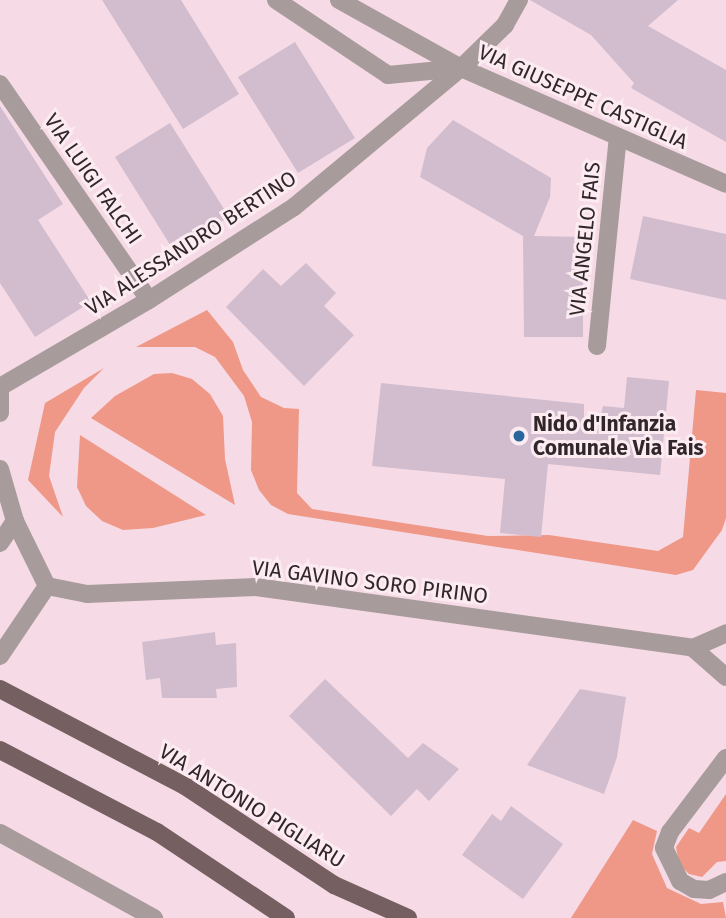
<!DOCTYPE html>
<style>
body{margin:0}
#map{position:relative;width:726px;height:918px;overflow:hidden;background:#f6dbe6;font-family:"Fira Sans",sans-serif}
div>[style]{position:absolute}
.green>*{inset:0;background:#ef9887}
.building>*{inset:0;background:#d1bdce}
.minor>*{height:18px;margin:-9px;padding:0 9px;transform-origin:9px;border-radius:9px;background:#a89b9c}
.major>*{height:18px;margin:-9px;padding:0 9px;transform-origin:9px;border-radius:9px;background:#755f61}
.dots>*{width:19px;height:19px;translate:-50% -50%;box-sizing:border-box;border:4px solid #fcecf2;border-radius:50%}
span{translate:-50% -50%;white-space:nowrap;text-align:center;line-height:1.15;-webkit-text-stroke:6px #fcecf2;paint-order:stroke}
.street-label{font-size:21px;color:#31272b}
.poi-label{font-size:21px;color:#31272b;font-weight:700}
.left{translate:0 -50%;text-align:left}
</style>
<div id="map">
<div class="green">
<i style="clip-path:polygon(207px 310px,233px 342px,243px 370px,261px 397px,284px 408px,299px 409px,297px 493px,312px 509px,488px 536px,549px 535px,658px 551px,683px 537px,696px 390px,726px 393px,726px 518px,722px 530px,693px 570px,676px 575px,288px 514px,271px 505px,259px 490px,251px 470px,252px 422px,244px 396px,215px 357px,195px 347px,136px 347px)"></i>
<i style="clip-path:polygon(104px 368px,84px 388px,55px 432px,49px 476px,63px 517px,28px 480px,45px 403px)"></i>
<i style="clip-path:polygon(172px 373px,192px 379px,210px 394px,223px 416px,225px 459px,235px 505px,91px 418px,115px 396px,154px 374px)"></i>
<i style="clip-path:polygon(80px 435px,206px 515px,153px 528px,123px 530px,102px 521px,86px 506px,77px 487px)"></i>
<i style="clip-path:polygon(726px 794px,726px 861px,717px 862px,702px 877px,689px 874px,679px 864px,676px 847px,689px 828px,699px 833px)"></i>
<i style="clip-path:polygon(633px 820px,657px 831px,652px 854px,667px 888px,701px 904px,723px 902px,726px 918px,571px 918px)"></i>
</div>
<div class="building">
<i style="clip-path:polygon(102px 0,181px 0,239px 94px,183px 129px)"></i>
<i style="clip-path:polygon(530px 0,678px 0,648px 26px,726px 70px,726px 142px,631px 88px,634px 83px,591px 35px)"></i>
<i style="clip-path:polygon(295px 42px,355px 138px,298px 173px,238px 77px)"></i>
<i style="clip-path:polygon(0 106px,63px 204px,38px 220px,91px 302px,35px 337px,0 283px)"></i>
<i style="clip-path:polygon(453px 120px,551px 178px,550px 197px,534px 236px,583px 237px,583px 337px,524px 337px,523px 236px,420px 177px,427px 148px)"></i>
<i style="clip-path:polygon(170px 123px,229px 217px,174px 251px,115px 157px)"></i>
<i style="clip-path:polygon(643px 216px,726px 234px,726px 300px,630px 279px)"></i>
<i style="clip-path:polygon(306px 263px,336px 293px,324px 306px,354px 335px,304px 386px,226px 307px,263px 269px,281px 286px)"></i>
<i style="clip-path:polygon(627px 377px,669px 381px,660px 475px,548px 464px,541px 537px,500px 533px,505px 479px,372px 466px,381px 383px,584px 404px,584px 432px,597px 433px,603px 406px,624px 408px)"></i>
<i style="clip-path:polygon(215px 632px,216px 645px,236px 643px,237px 687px,216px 689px,217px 698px,162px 698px,160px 678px,146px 680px,142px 642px)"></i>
<i style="clip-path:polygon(325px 679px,408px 758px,423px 743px,459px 769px,429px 801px,417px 789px,391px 816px,289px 716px)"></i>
<i style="clip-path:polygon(580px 689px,626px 697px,617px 757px,604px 794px,527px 765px)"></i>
<i style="clip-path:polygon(511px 806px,563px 844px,523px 899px,462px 855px,492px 814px,501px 821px)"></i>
</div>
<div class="minor">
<i style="left:276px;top:0;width:135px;rotate:33.8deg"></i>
<i style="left:388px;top:75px;width:73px;rotate:-5.5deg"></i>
<i style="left:339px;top:0;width:140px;rotate:29.1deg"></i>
<i style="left:461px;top:68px;width:289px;rotate:23.6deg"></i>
<i style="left:0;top:84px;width:262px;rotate:55.4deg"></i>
<i style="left:597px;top:346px;width:210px;rotate:-84.3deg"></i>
<i style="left:0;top:387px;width:173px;rotate:-30.3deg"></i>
<i style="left:149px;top:300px;width:172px;rotate:-32.7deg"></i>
<i style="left:294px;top:207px;width:217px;rotate:-39.8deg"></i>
<i style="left:461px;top:68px;width:62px;rotate:-44.3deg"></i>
<i style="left:505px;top:25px;width:29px;rotate:-61deg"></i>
<i style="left:0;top:413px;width:26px;rotate:-90deg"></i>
<i style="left:0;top:469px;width:54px;rotate:73.9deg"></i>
<i style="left:15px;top:521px;width:72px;rotate:63.8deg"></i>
<i style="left:0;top:543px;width:27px;rotate:-56deg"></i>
<i style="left:47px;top:586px;width:41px;rotate:11.3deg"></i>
<i style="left:87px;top:594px;width:169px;rotate:-2.4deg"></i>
<i style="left:256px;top:587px;width:441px;rotate:7.9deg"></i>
<i style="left:693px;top:648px;width:36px;rotate:-24deg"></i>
<i style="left:693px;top:648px;width:44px;rotate:41.3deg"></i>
<i style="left:0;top:656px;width:84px;rotate:-56.1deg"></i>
<i style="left:726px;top:758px;width:93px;rotate:127.1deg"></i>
<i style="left:670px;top:832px;width:17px;rotate:111deg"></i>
<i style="left:664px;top:848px;width:37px;rotate:64deg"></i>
<i style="left:680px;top:881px;width:16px;rotate:30deg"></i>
<i style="left:694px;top:889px;width:15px;rotate:4deg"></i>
<i style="left:709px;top:890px;width:19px;rotate:-25deg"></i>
<i style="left:0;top:833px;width:176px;rotate:28.9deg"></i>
</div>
<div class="major">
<i style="left:0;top:689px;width:209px;rotate:27.7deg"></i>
<i style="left:185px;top:786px;width:179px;rotate:33.6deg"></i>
<i style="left:334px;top:885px;width:81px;rotate:24deg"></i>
<i style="left:0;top:750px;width:177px;rotate:27.6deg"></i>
<i style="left:157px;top:832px;width:155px;rotate:33.7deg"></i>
</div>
<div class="dots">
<i style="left:519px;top:436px;background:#28669d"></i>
</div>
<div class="street-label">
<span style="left:583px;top:97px;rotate:24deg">VIA GIUSEPPE CASTIGLIA</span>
<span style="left:93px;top:179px;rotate:55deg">VIA LUIGI FALCHI</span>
<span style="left:585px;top:239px;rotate:-84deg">VIA ANGELO FAIS</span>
<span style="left:191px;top:243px;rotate:-33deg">VIA ALESSANDRO BERTINO</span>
<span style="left:370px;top:582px;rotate:7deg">VIA GAVINO SORO PIRINO</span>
<span style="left:252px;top:806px;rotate:32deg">VIA ANTONIO PIGLIARU</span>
</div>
<div class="poi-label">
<span class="left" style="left:533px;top:436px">Nido d'Infanzia<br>Comunale Via Fais</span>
</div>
</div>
